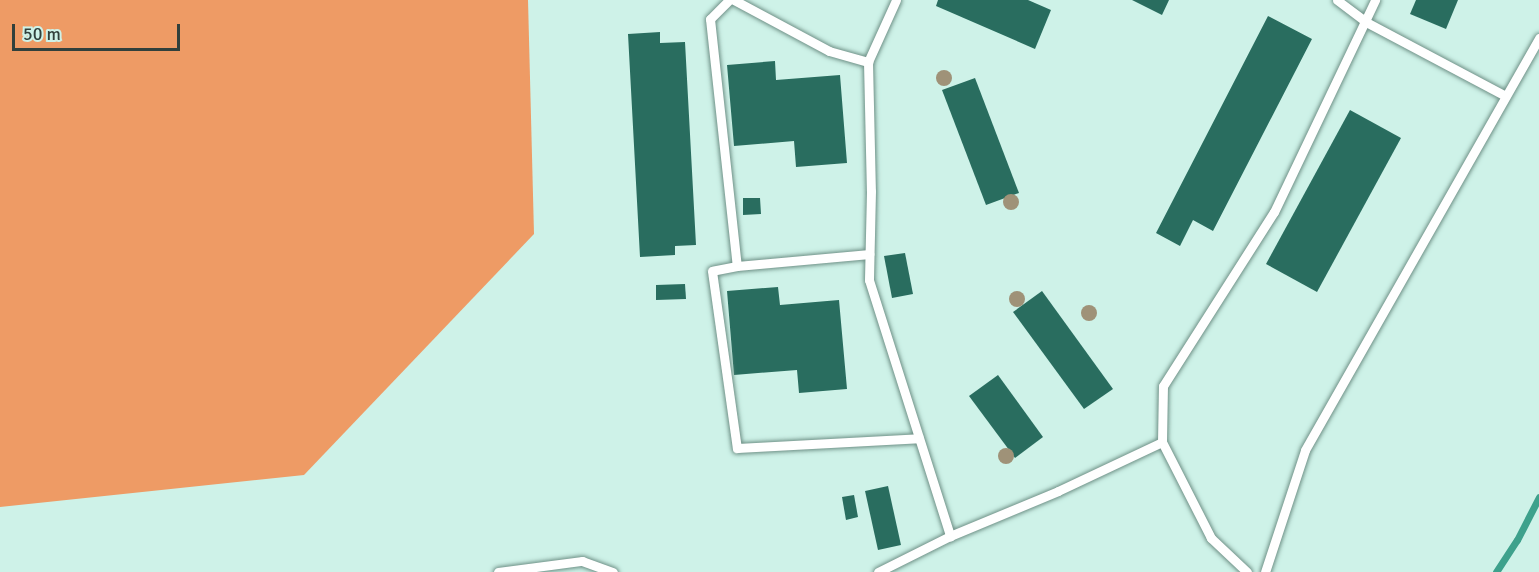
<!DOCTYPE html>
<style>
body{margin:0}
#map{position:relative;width:1539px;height:572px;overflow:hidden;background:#cef2e8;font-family:Signika,sans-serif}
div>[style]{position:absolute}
.forest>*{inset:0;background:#ee9b65}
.stream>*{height:7px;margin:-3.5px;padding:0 3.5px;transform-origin:3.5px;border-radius:3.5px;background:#3ea18c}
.building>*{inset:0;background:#296d5f}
.roads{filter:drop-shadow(0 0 2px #6f9187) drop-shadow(0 0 2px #6f9187)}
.service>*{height:9px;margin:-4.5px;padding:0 4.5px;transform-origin:4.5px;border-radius:4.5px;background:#fff}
.trees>*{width:16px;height:16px;margin:-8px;border-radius:50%;background:#9f9278}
span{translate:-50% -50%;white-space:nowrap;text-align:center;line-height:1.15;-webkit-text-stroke:6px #cef2e8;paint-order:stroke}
.scale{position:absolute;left:12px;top:24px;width:168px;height:27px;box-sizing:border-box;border:3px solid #31403c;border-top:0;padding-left:8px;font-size:18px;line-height:21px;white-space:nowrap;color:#31403c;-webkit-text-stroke:4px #cef2e8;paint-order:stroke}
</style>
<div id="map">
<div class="forest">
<i style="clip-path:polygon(0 0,528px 0,534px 234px,304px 475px,0 507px)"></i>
</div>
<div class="stream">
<i style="left:1496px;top:572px;width:38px;rotate:-57deg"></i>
<i style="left:1517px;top:540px;width:48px;rotate:-62.9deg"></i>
</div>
<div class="building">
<i style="clip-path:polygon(938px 0,1028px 0,1051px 10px,1035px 49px,936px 6px)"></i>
<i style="clip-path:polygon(1132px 0,1169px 0,1162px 15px)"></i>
<i style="clip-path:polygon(1416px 0,1458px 0,1446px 29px,1410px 14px)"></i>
<i style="clip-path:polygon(1268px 16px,1312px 39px,1213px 231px,1193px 220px,1180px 246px,1156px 233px)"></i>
<i style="clip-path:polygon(660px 32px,660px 43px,685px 42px,696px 245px,675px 246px,675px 255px,640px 257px,628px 34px)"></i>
<i style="clip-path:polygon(775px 61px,776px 80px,840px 75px,847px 163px,796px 167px,794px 141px,734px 146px,727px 65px)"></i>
<i style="clip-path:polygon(975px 78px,1019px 193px,986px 205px,942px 90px)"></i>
<i style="clip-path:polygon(1350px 110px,1401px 138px,1317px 292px,1266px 264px)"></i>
<i style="clip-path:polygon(743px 198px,760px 198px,761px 214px,743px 215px)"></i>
<i style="clip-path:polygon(905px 253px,913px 294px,892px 298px,884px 256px)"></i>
<i style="clip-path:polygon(685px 284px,686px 299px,656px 300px,656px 285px)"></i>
<i style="clip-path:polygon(778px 287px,780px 305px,839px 300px,847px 389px,799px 393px,797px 370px,734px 375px,727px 291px)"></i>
<i style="clip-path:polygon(1042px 291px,1113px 389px,1084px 409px,1013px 312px)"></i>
<i style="clip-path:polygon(998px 375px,1043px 437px,1015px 458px,969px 396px)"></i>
<i style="clip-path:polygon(888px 486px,901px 545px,878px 550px,865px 491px)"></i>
<i style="clip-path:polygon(854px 495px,858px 517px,846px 520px,842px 497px)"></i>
</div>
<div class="roads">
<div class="service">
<i style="left:729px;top:0;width:27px;rotate:135deg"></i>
<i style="left:710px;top:19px;width:248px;rotate:83.8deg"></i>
<i style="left:737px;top:266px;width:133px;rotate:-5.2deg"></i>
<i style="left:734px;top:0;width:108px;rotate:28.2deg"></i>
<i style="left:829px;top:51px;width:41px;rotate:15.8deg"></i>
<i style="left:896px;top:0;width:68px;rotate:114.3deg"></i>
<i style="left:868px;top:62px;width:129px;rotate:88.7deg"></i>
<i style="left:871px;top:191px;width:89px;rotate:91.3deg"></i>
<i style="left:869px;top:280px;width:269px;rotate:72.4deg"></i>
<i style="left:1337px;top:0;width:36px;rotate:37deg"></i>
<i style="left:1366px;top:22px;width:158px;rotate:27.9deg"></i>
<i style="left:737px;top:266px;width:25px;rotate:169deg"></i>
<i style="left:712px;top:271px;width:179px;rotate:82deg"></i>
<i style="left:737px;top:448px;width:182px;rotate:-3.1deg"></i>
<i style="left:498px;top:572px;width:85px;rotate:-7.5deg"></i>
<i style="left:582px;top:561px;width:33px;rotate:20deg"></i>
<i style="left:878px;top:572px;width:80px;rotate:-26.6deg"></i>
<i style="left:950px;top:536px;width:117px;rotate:-22.6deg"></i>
<i style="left:1058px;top:491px;width:115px;rotate:-25.2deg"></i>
<i style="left:1247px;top:572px;width:50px;rotate:-136.6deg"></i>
<i style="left:1211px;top:538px;width:108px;rotate:-117deg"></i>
<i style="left:1162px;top:442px;width:56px;rotate:-89deg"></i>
<i style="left:1163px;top:386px;width:206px;rotate:-57.5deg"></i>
<i style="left:1274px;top:212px;width:235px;rotate:-64.5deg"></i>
<i style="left:1265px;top:572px;width:128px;rotate:-71.8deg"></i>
<i style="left:1305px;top:450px;width:474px;rotate:-60.4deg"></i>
</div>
</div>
<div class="trees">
<i style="left:944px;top:78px"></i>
<i style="left:1011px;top:202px"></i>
<i style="left:1017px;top:299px"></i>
<i style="left:1089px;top:313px"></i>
<i style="left:1006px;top:456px"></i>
</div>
<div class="scale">50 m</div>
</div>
